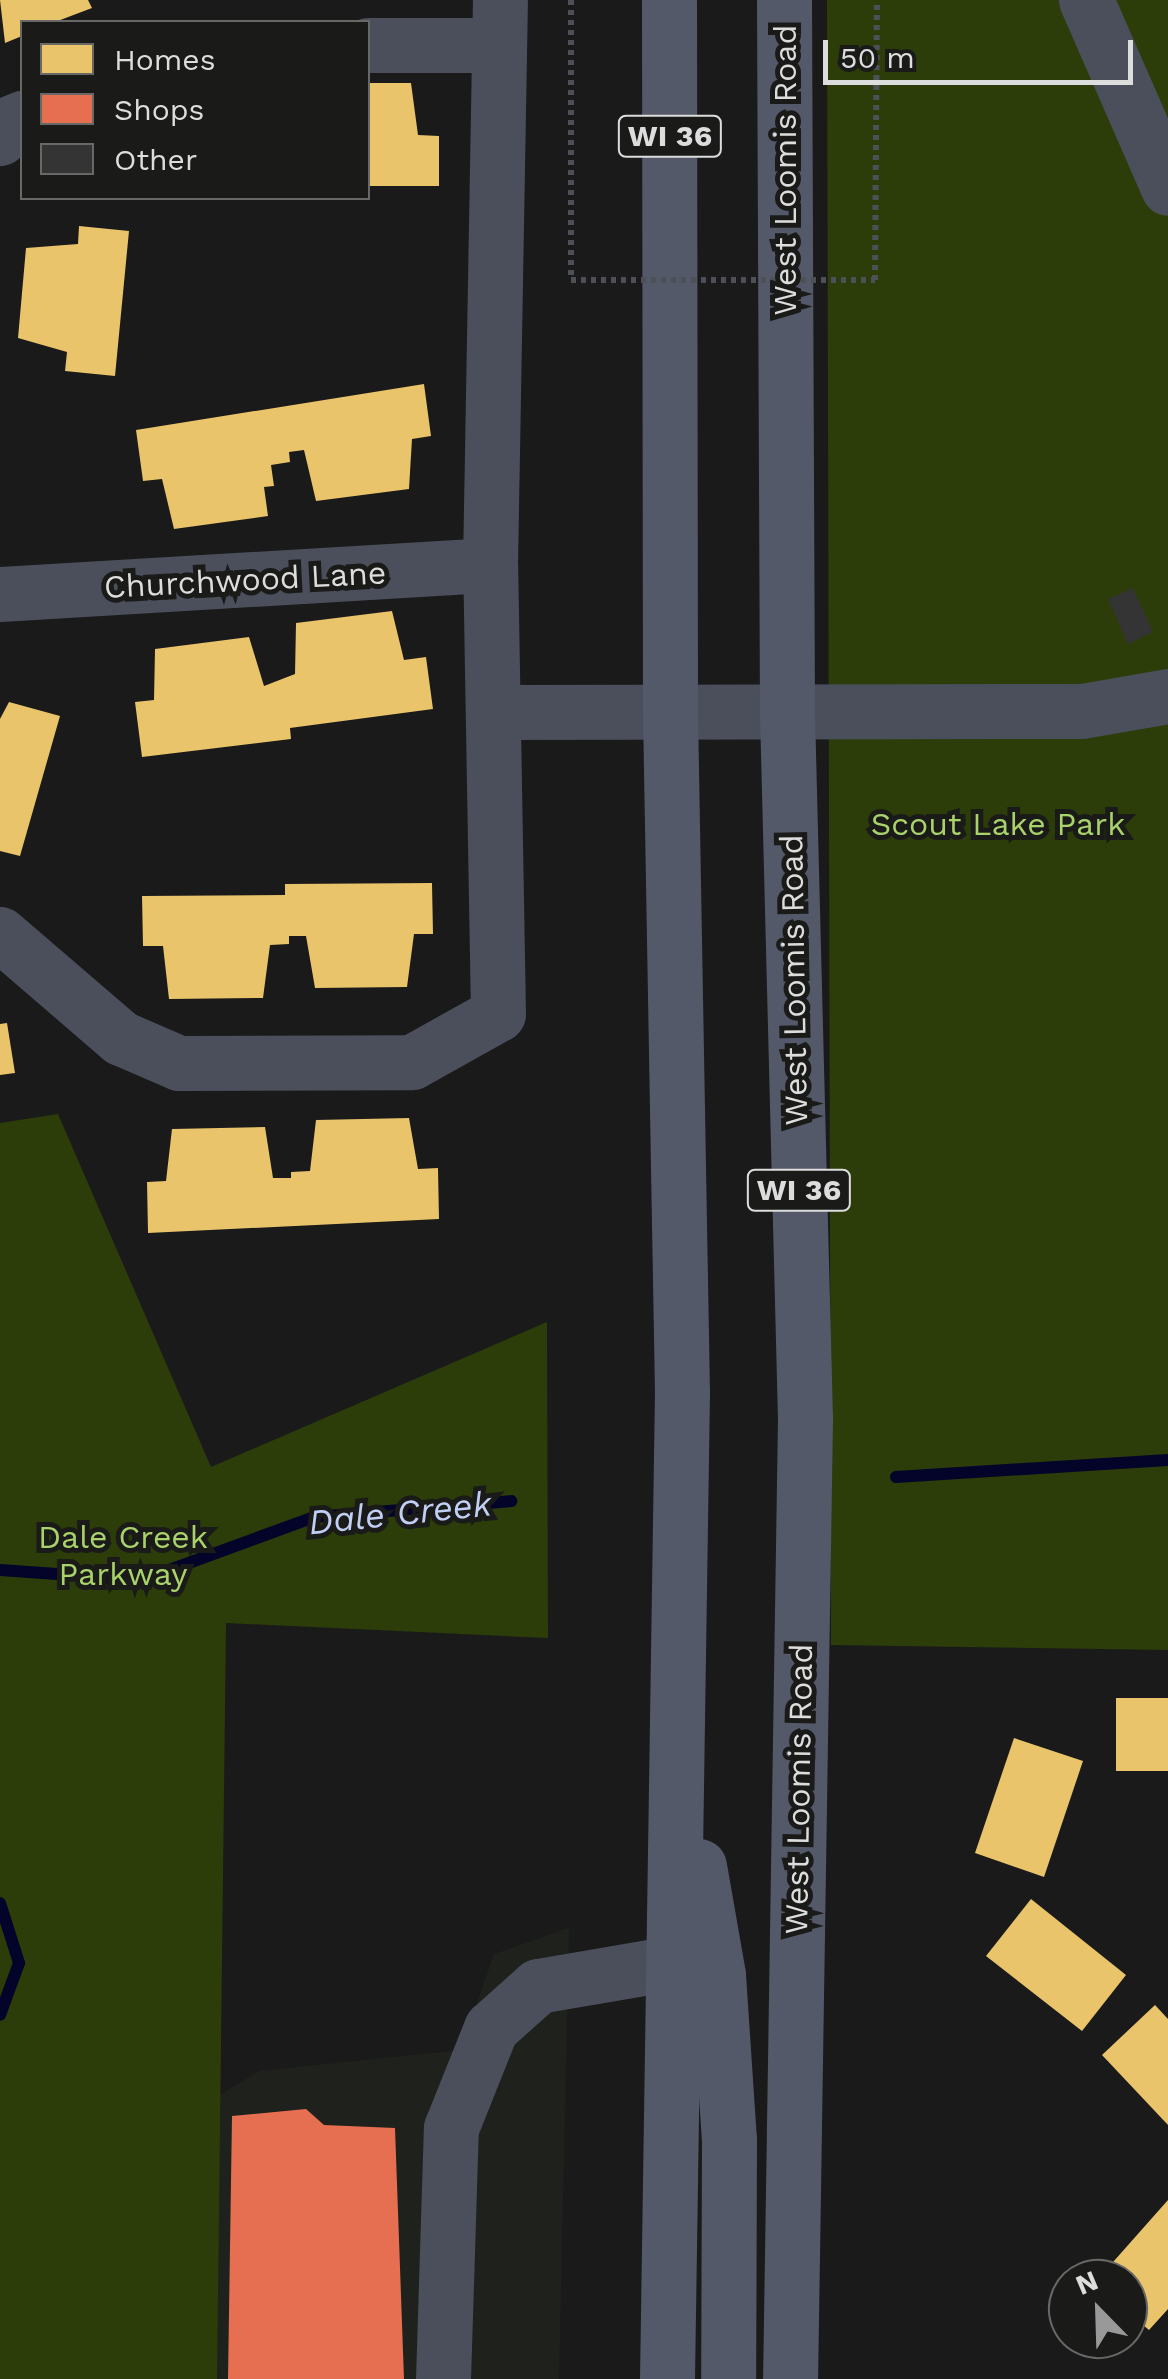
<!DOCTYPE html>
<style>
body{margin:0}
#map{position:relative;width:1168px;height:2379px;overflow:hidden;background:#1a1a1a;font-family:"Work Sans",sans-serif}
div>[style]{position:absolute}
.built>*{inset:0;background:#1f221c}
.green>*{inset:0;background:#2c3d09}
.homes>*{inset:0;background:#e9c46a}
.shops>*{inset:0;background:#e76f51}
.stream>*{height:12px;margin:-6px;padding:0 6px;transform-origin:6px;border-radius:6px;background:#040329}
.building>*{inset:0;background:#343434}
.minor>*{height:55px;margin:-27.5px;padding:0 27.5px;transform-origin:27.5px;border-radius:27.5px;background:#4a4f5b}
.major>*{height:55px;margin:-27.5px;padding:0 27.5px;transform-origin:27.5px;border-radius:27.5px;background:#545969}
.path-bridge>*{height:6px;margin-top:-3px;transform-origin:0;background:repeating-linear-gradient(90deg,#4d5057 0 5px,transparent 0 10px)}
span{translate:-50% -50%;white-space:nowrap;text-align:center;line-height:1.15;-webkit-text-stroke:10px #1a1b19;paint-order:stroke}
.shield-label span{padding:2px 8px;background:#1a1b19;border:2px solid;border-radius:8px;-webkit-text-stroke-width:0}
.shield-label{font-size:30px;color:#dcdddc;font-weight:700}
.street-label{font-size:32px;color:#dcdddc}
.park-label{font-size:32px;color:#aad26b}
.water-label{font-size:35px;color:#c1cff5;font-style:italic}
.legend{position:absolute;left:20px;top:20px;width:350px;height:180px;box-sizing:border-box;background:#1a1b19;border:2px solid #686967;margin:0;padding:12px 18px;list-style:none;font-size:30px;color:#dcdddc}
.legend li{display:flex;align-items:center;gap:20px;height:50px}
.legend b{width:50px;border:2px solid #686967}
.north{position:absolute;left:1048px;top:2259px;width:100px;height:100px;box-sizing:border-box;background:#1a1b19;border:2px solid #686967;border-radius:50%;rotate:337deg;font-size:28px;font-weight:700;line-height:40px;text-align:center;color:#dcdddc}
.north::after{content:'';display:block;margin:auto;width:35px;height:45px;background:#989998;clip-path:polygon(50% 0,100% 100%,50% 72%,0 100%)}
.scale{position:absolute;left:823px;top:40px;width:310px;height:45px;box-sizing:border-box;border:5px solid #dcdddc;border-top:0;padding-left:12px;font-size:30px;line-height:35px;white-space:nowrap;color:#dcdddc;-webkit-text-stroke:8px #1a1b19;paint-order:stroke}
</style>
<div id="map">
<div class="built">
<i style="clip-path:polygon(569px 1928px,559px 2379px,177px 2379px,168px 2127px,259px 2071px,461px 2050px,494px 1954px)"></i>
</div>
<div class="green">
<i style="clip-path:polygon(827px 0,1168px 0,1168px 1650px,831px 1645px)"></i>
<i style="clip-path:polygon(58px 1114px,211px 1467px,547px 1322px,548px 1638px,226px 1623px,217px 2379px,0 2379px,0 1123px)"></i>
</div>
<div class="homes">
<i style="clip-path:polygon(0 0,88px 0,92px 8px,55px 22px,22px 22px,22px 36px,5px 43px)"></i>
<i style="clip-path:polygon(368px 83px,411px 83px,418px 135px,439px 136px,439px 186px,368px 186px)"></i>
<i style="clip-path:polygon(79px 226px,129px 231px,115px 376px,65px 371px,67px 352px,18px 338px,26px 248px,78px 244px)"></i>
<i style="clip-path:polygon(424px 384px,431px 436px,412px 439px,409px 489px,316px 501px,304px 450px,289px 452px,290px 462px,271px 465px,274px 486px,264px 487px,268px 516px,174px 529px,162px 479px,143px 481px,136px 430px)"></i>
<i style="clip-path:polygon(392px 611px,404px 660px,426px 657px,433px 709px,290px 728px,291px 739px,142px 757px,135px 702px,154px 700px,155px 649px,249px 637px,264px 686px,295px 674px,296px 623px)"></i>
<i style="clip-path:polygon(9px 702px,60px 716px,20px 856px,0 851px,0 719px)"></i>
<i style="clip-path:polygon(432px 883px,433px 934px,414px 934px,407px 987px,315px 988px,306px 936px,289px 936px,289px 944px,270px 945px,263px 998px,169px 999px,163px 946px,143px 946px,142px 896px,285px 895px,285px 884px)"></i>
<i style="clip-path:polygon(7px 1023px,15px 1073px,0 1075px,0 1024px)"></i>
<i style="clip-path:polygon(409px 1118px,418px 1169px,438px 1168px,439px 1219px,148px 1233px,147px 1182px,166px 1181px,172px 1129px,265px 1127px,273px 1178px,291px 1178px,291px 1172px,310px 1171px,316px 1120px)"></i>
<i style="clip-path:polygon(1116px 1698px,1168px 1698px,1168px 1771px,1116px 1771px)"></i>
<i style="clip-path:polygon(1014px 1738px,1083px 1761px,1044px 1877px,975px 1853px)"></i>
<i style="clip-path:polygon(1031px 1899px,1126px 1975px,1082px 2031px,986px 1956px)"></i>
<i style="clip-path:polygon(1155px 2005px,1168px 2019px,1168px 2125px,1102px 2055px)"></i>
<i style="clip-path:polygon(1168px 2200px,1168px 2309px,1149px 2330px,1128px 2312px,1128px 2279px,1098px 2279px)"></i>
</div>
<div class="shops">
<i style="clip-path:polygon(306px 2109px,324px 2125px,395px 2128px,404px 2379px,228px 2379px,232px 2116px)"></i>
</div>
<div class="stream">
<i style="left:896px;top:1477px;width:273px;rotate:-3.6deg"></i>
<i style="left:0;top:1570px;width:142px;rotate:4deg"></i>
<i style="left:142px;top:1580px;width:183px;rotate:-20.1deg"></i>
<i style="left:314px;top:1517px;width:198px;rotate:-4.6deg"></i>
<i style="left:0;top:1903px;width:63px;rotate:72.4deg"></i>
<i style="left:19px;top:1963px;width:55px;rotate:110.1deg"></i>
</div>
<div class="building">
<i style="clip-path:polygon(1133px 588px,1153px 632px,1128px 644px,1108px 599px)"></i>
</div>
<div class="minor">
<i style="left:1086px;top:0;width:205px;rotate:66.4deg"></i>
<i style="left:368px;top:45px;width:131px"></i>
<i style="left:0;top:138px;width:12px;rotate:-76deg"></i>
<i style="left:3px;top:126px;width:21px;rotate:-23deg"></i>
<i style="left:0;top:594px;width:491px;rotate:-3.4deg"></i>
<i style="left:493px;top:712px;width:589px;rotate:-0.1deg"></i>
<i style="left:1082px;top:711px;width:87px;rotate:-9.9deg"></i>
<i style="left:0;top:934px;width:160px;rotate:40.7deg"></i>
<i style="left:121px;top:1038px;width:63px;rotate:23.3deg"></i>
<i style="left:179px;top:1063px;width:233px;rotate:-0.2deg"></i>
<i style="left:412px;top:1062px;width:98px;rotate:-29.2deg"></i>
<i style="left:498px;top:1014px;width:449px;rotate:-91deg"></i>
<i style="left:490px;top:565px;width:565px;rotate:-88.99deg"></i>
<i style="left:443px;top:2379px;width:251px;rotate:-88.2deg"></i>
<i style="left:451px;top:2128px;width:108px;rotate:-68.2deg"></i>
<i style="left:491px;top:2028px;width:63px;rotate:-41.8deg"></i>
<i style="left:538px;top:1986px;width:137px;rotate:-9.7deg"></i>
</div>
<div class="major">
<i style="left:784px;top:0;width:713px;rotate:89.76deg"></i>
<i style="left:787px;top:713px;width:705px;rotate:88.54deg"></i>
<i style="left:805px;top:1418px;width:961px;rotate:90.89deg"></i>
<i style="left:699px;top:1866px;width:111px;rotate:80.1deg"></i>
<i style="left:718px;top:1975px;width:164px;rotate:86.2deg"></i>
<i style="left:729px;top:2139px;width:240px;rotate:90.2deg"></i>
<i style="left:667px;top:2379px;width:986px;rotate:-89.13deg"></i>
<i style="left:682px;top:1393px;width:681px;rotate:-91.01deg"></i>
<i style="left:670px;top:712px;width:712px;rotate:-90.08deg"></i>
</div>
<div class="path-bridge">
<i style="left:571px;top:0;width:280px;rotate:90deg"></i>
<i style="left:571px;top:280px;width:304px"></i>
<i style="left:875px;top:280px;width:280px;rotate:-89.6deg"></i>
</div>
<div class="shield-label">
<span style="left:670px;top:136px">WI 36</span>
<span style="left:799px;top:1190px">WI 36</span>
</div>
<div class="street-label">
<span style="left:785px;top:170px;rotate:-90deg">West Loomis Road</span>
<span style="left:245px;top:580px;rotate:-3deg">Churchwood Lane</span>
<span style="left:794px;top:980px;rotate:-91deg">West Loomis Road</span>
<span style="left:799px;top:1789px;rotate:-89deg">West Loomis Road</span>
</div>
<div class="park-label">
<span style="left:998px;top:824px">Scout Lake Park</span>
<span style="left:123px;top:1556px">Dale Creek<br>Parkway</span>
</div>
<div class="water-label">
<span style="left:400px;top:1513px;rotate:-6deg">Dale Creek</span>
</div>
<ul class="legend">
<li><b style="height:28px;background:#e9c46a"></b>Homes</li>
<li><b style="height:28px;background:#e76f51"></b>Shops</li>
<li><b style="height:28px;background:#343434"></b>Other</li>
</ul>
<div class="north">N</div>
<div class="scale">50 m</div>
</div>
